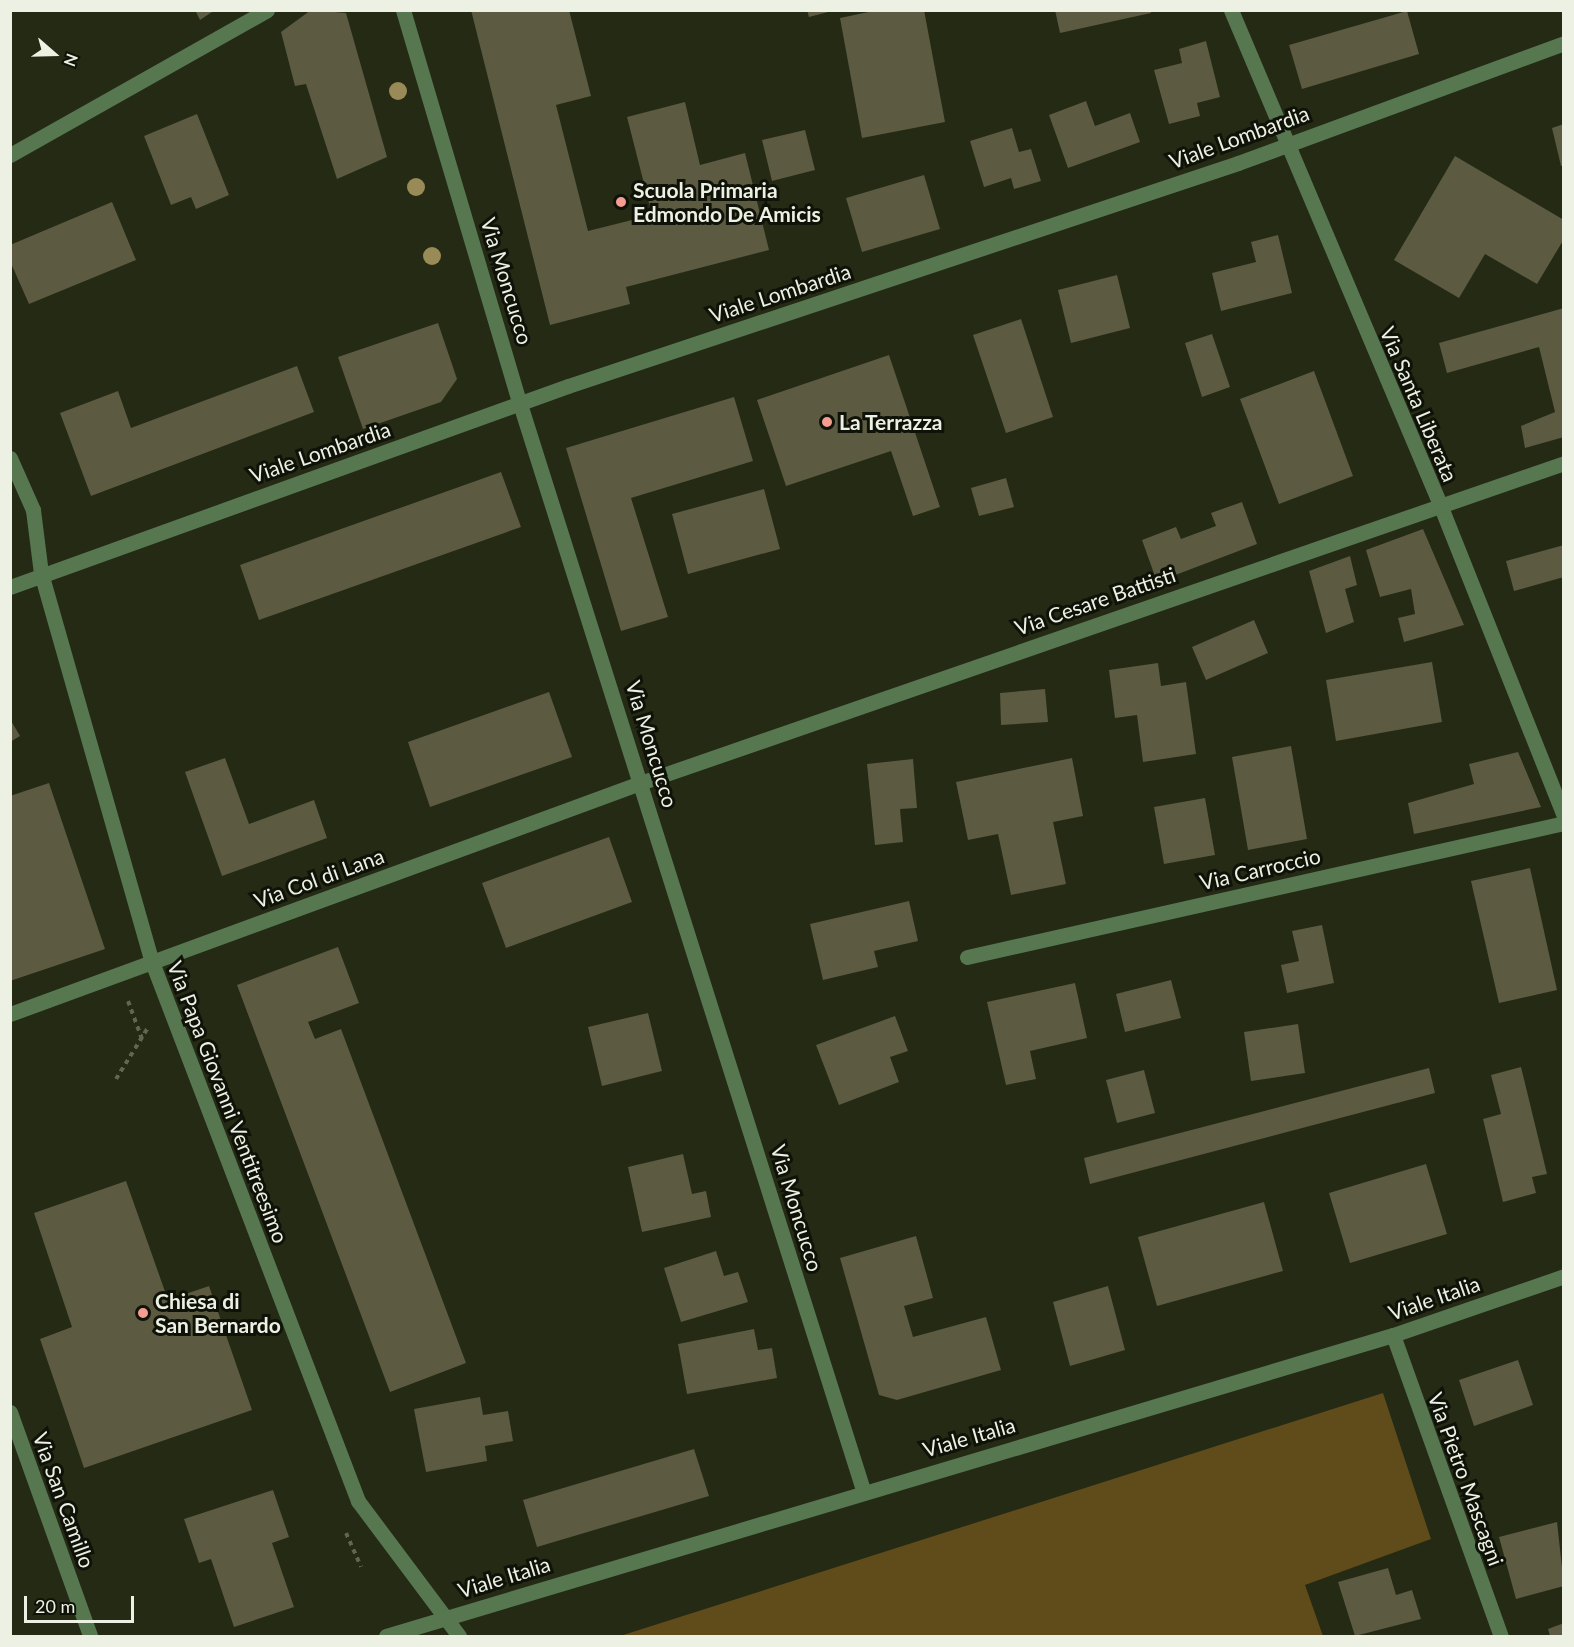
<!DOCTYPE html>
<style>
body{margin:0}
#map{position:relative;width:1574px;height:1647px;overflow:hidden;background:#242a13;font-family:Lato,sans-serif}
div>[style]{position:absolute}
.green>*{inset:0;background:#604b1a}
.building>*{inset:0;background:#5c5a40}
.path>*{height:4px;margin-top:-2px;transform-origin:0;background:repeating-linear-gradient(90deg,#606652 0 4.5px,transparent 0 9px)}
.minor>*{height:15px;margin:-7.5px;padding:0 7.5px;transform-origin:7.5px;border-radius:7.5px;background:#567750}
.tertiary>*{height:15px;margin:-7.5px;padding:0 7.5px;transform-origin:7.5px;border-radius:7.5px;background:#567750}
.trees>*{width:18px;height:18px;margin:-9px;border-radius:50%;background:#9a8a57}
.dots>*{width:16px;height:16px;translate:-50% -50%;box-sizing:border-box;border:3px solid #0f1208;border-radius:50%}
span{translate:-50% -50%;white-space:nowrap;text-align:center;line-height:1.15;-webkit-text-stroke:6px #0f1208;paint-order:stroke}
.street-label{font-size:21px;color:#ecf1e3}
.poi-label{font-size:21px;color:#ecf1e3;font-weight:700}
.left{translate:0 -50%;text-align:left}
.frame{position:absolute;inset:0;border:12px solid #ecf1e3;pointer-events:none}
.north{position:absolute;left:24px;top:24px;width:60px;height:60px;-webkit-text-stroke:4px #0f1208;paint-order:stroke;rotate:110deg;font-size:16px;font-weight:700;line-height:24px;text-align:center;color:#ecf1e3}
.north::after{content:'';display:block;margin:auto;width:21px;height:27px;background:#ecf1e3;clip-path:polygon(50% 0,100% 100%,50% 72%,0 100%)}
.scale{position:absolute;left:24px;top:1596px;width:110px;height:27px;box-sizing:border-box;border:3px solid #ecf1e3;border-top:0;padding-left:8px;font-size:18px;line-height:21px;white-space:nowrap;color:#ecf1e3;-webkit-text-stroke:4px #0f1208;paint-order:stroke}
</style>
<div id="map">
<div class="green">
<i style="clip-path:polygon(1383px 1393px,1431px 1539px,1305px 1585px,1323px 1636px,620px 1636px)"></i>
</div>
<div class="building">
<i style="clip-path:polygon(195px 10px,215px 10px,200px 20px)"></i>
<i style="clip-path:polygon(311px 10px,346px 13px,387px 157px,337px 179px,306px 84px,295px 86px,281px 32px)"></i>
<i style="clip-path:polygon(471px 10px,569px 10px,591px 96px,556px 105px,588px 231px,652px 215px,627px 117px,685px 102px,700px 165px,745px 153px,769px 250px,626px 287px,630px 304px,550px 325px)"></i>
<i style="clip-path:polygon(807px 10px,832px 10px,832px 11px,809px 17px)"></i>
<i style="clip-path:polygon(878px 10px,924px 10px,945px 122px,862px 138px,840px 18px)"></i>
<i style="clip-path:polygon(1055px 10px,1151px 10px,1151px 13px,1060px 33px)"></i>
<i style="clip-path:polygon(1407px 11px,1419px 54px,1302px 89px,1289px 45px)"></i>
<i style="clip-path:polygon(1206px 41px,1220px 97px,1197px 103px,1200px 116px,1169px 124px,1154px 70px,1182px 63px,1179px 49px)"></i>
<i style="clip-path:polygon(1086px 101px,1095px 126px,1130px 113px,1140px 142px,1068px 168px,1049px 115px)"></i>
<i style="clip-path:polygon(197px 114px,229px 195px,196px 209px,191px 197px,171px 205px,144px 136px)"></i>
<i style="clip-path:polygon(1564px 124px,1564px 165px,1561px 166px,1552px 128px)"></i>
<i style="clip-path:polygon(1012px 128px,1019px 152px,1031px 149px,1041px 181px,1014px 189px,1011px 178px,984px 187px,970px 141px)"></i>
<i style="clip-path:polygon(805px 130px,815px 170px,772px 181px,762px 140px)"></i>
<i style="clip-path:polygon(1455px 156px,1564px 220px,1564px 239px,1537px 284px,1485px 254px,1459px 298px,1394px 260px)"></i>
<i style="clip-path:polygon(924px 175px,940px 229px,862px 252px,846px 198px)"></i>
<i style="clip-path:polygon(112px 202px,136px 260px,29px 304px,10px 261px,10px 245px)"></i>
<i style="clip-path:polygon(1278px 235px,1292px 293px,1221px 311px,1212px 273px,1256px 262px,1251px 242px)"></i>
<i style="clip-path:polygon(1117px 275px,1130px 328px,1071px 343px,1058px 290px)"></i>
<i style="clip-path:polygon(1564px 308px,1564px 437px,1525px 448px,1521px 426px,1555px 412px,1539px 347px,1447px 373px,1439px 343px)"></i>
<i style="clip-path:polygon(1021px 319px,1053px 417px,1006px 433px,973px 335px)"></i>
<i style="clip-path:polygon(438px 323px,457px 379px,441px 402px,363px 429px,338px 357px)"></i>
<i style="clip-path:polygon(1212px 334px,1230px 387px,1202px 397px,1185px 343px)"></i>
<i style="clip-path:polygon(889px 355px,940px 507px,913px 516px,891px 451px,786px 486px,757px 400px)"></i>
<i style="clip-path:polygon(297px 366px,314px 412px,91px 496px,60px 413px,118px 391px,131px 428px)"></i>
<i style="clip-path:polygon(1314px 371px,1353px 476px,1279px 504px,1240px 399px)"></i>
<i style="clip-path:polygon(734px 397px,753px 461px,631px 498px,668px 617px,621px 631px,566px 448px)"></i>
<i style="clip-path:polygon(501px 472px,521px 527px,259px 620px,240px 565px)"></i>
<i style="clip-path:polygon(1006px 478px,1014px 507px,979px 516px,971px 488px)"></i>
<i style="clip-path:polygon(764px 489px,780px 549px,688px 574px,672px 514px)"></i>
<i style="clip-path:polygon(1242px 502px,1257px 544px,1157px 582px,1142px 540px,1176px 527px,1181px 539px,1216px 526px,1211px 513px)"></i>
<i style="clip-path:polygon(1423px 529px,1464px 625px,1404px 642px,1398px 618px,1415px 614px,1411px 589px,1380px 597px,1366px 550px)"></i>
<i style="clip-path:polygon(1564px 545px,1564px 577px,1514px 591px,1506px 561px)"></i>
<i style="clip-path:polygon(1350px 556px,1357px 585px,1345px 589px,1354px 622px,1326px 633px,1309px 571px)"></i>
<i style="clip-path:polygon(1254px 620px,1268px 653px,1206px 680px,1192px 647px)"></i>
<i style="clip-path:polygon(1432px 662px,1442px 722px,1336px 741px,1326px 680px)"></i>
<i style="clip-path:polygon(1158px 663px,1161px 686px,1186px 682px,1196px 754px,1143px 762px,1137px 715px,1115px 718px,1109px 670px)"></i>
<i style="clip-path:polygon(1045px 689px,1048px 722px,1001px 725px,1000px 693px)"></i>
<i style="clip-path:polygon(549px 692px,572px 757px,430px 807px,408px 742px)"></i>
<i style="clip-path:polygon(10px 719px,20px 736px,10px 742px)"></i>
<i style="clip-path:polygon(1291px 746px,1307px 839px,1248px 850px,1232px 757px)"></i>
<i style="clip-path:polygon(1518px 752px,1541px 807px,1414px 834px,1408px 803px,1474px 784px,1469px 764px)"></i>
<i style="clip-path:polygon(225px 758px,249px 824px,314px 800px,327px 838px,222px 876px,185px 772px)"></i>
<i style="clip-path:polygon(1072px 758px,1083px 816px,1053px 822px,1066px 884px,1011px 895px,998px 834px,968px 840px,956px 782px)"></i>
<i style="clip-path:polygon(913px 759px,917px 808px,900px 809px,903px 842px,875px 845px,867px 764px)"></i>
<i style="clip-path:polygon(49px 783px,105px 949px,10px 981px,10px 796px)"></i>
<i style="clip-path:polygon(1205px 798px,1215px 855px,1164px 864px,1154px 807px)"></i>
<i style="clip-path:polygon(609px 837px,632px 902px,506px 948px,482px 883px)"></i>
<i style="clip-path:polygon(1530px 868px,1557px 990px,1499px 1003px,1471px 881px)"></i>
<i style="clip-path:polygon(909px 901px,918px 941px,874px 951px,878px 967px,823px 980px,810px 924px)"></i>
<i style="clip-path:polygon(1322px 925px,1334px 983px,1287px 993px,1281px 965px,1299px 961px,1292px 931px)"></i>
<i style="clip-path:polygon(338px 947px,359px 1003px,308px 1022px,315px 1039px,341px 1029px,466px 1363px,390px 1392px,237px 985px)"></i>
<i style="clip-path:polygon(1171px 980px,1181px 1018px,1125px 1032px,1116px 994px)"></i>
<i style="clip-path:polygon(1075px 983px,1087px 1038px,1030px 1051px,1036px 1079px,1006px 1085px,987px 1002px)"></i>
<i style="clip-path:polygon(648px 1013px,662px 1071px,602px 1086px,588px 1027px)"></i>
<i style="clip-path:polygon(895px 1016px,908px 1051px,890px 1057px,899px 1082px,839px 1105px,816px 1045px)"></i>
<i style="clip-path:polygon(1298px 1024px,1305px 1073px,1251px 1081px,1244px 1032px)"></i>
<i style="clip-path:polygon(1521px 1067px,1547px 1174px,1532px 1177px,1536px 1193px,1503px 1202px,1483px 1119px,1501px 1114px,1491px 1075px)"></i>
<i style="clip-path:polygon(1429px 1068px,1435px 1093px,1090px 1184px,1084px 1158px)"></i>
<i style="clip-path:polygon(1144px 1070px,1155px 1113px,1117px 1123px,1106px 1080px)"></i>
<i style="clip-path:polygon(683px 1154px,692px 1194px,706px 1191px,711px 1217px,642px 1232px,628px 1167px)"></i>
<i style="clip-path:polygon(1426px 1164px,1447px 1234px,1350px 1263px,1329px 1193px)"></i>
<i style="clip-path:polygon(126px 1181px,168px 1300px,209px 1286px,252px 1410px,84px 1468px,40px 1339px,72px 1327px,34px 1213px)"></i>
<i style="clip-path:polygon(1264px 1202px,1283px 1271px,1157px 1306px,1138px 1237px)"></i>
<i style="clip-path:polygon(916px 1236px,933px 1298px,904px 1306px,913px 1337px,986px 1317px,1001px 1370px,897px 1400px,879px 1395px,840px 1258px)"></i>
<i style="clip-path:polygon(716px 1251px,724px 1276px,738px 1272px,748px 1302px,681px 1322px,664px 1268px)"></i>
<i style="clip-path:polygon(1108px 1286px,1125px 1350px,1070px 1366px,1053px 1302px)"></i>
<i style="clip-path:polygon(754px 1329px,758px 1350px,772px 1348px,777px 1378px,687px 1394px,678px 1344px)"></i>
<i style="clip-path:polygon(1518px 1360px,1533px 1405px,1474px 1426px,1459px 1380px)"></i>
<i style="clip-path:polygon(480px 1397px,483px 1415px,508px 1411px,513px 1441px,485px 1446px,487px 1461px,426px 1472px,414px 1409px)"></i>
<i style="clip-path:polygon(694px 1449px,709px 1496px,537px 1547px,523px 1500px)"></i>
<i style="clip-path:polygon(273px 1490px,289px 1537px,272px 1543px,294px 1607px,234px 1627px,211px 1559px,199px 1563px,184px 1519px)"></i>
<i style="clip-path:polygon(1557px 1522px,1564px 1586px,1516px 1599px,1499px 1537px)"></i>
<i style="clip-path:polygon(1388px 1568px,1396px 1595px,1412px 1590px,1421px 1619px,1355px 1636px,1338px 1582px)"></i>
<i style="clip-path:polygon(1564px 1623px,1564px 1636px,1550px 1636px,1548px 1629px)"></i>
</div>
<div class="path">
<i style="left:128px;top:1001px;width:40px;rotate:69.8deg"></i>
<i style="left:116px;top:1079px;width:62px;rotate:-58.1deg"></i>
<i style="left:346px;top:1533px;width:37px;rotate:66deg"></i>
</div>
<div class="minor">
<i style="left:403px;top:10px;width:411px;rotate:73.5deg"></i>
<i style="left:520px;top:404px;width:1139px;rotate:72.47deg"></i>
<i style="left:1231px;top:10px;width:534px;rotate:67.08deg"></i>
<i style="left:1439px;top:502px;width:338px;rotate:68.3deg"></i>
<i style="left:10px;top:155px;width:295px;rotate:-29.4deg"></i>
<i style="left:10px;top:458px;width:57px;rotate:66.1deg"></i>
<i style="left:33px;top:510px;width:64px;rotate:82.8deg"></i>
<i style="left:41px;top:573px;width:405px;rotate:74.1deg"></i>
<i style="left:152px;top:962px;width:577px;rotate:69.08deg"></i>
<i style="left:358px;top:1501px;width:169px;rotate:53.2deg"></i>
<i style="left:967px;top:957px;width:612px;rotate:-12.65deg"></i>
<i style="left:10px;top:1014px;width:674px;rotate:-20.13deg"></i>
<i style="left:643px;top:782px;width:975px;rotate:-19.1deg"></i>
<i style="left:1393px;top:1335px;width:320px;rotate:70.3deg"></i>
<i style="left:10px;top:1412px;width:238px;rotate:70.3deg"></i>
<i style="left:386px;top:1636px;width:1051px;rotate:-16.64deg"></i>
<i style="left:1393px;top:1335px;width:181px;rotate:-19deg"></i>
</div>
<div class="tertiary">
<i style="left:10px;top:587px;width:593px;rotate:-19.81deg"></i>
<i style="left:568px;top:386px;width:706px;rotate:-18.41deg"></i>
<i style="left:1238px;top:163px;width:347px;rotate:-20.2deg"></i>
</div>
<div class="trees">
<i style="left:398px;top:91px"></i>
<i style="left:416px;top:187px"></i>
<i style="left:432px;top:256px"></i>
</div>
<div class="dots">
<i style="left:621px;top:202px;background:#f59d90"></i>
<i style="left:827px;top:422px;background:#f59d90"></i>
<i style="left:143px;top:1313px;background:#f59d90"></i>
</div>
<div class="street-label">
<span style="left:1239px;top:137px;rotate:-20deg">Viale Lombardia</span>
<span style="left:507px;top:281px;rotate:73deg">Via Moncucco</span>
<span style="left:780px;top:293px;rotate:-18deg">Viale Lombardia</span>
<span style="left:1419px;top:404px;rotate:67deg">Via Santa Liberata</span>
<span style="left:320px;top:452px;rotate:-19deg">Viale Lombardia</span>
<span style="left:1095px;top:601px;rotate:-19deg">Via Cesare Battisti</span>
<span style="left:652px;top:744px;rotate:73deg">Via Moncucco</span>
<span style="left:1260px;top:869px;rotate:-13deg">Via Carroccio</span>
<span style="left:319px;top:878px;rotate:-20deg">Via Col di Lana</span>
<span style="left:228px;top:1102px;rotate:69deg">Via Papa Giovanni Ventitreesimo</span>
<span style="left:797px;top:1208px;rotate:73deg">Via Moncucco</span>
<span style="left:1434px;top:1298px;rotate:-19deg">Viale Italia</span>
<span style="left:969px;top:1437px;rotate:-16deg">Viale Italia</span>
<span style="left:1466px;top:1479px;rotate:70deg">Via Pietro Mascagni</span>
<span style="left:64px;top:1500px;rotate:70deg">Via San Camillo</span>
<span style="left:504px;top:1577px;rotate:-17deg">Viale Italia</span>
</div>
<div class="poi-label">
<span class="left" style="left:633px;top:202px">Scuola Primaria<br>Edmondo De Amicis</span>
<span class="left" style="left:839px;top:422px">La Terrazza</span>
<span class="left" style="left:155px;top:1313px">Chiesa di<br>San Bernardo</span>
</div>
<div class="frame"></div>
<div class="north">N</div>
<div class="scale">20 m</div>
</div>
